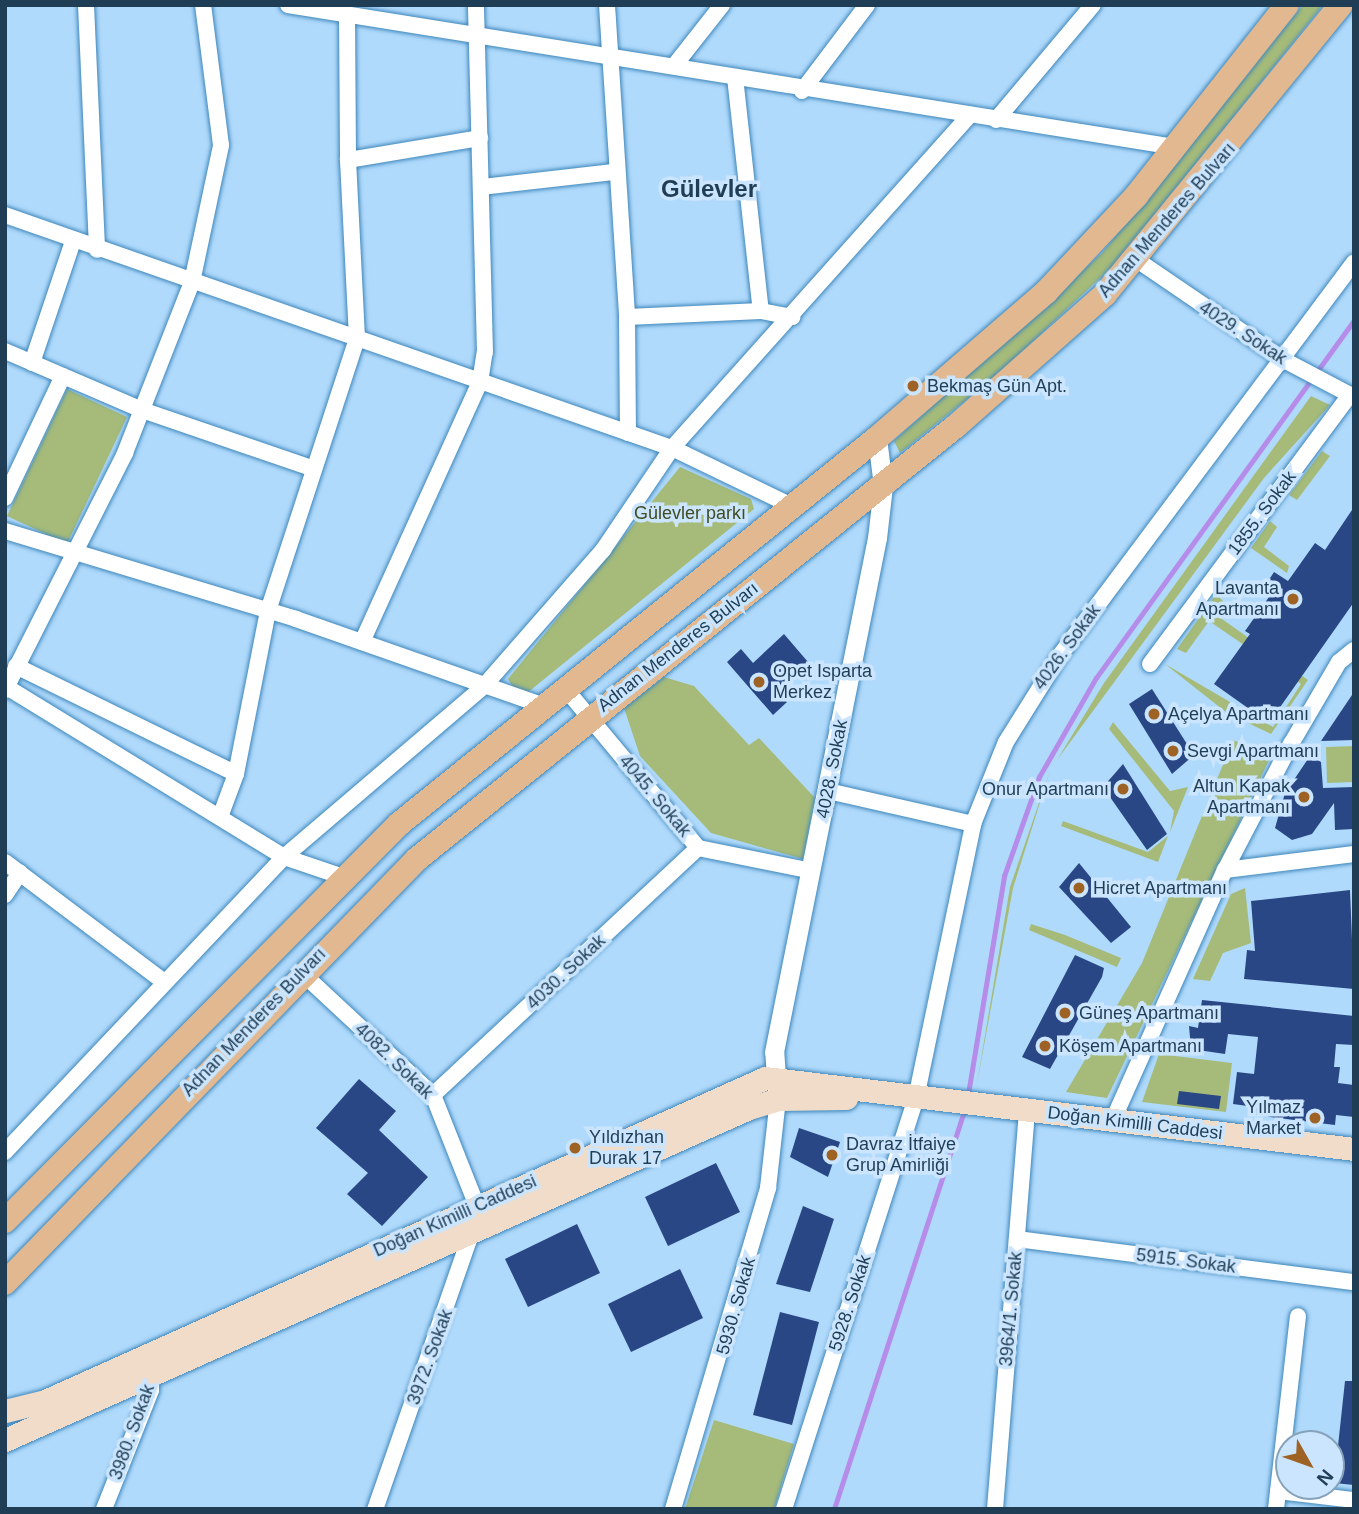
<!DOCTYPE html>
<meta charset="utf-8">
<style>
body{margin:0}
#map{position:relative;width:1359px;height:1514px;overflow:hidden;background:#b0dafc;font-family:Helvetica,sans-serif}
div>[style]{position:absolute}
.green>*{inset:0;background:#a6bb79}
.stream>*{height:4.5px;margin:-2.25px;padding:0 2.25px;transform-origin:2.25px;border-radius:2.25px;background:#b58ce9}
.building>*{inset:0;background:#2a4785}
.roads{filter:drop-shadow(0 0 2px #3e87bb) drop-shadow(0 0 2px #3e87bb)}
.minor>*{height:16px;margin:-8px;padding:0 8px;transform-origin:8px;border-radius:8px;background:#fff}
.tertiary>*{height:19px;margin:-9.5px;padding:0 9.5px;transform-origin:9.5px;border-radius:9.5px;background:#fff}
.secondary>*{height:23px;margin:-11.5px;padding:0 11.5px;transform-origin:11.5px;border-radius:11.5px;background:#f0dcc8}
.primary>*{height:24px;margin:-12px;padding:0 12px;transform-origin:12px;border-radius:12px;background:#e1b890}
.dots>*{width:19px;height:19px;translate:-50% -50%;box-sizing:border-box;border:4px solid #cae5fd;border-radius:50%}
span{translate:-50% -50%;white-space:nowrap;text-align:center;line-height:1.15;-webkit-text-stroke:7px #cae5fd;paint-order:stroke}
.street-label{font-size:18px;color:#1f3d54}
.poi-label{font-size:18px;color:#1f3d54}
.left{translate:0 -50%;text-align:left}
.right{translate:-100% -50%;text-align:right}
.park-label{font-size:18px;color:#404d22}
.district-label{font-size:24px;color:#1f3d54;font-weight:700}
.frame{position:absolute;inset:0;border:7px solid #1f3d54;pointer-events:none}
.north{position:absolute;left:1275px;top:1430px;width:70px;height:70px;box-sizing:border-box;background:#cae5fd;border:2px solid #86a2b9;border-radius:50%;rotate:130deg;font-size:19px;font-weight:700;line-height:28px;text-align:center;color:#1f3d54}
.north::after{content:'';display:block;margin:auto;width:24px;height:32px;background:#9e6324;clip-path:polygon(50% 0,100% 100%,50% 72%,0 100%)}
</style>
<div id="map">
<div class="green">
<i style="clip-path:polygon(1303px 5px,1323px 5px,1115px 264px,998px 374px,900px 453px,894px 441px,1102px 253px)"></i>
<i style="clip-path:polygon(67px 389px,127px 417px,67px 544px,7px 516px)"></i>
<i style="clip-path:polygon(1311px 396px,1330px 405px,1264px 478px,1057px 760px,1104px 683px)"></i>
<i style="clip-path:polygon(1322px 451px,1330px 456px,1297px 500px,1289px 495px)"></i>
<i style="clip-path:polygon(680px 467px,751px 499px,754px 509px,527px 693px,513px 687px,508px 679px)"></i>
<i style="clip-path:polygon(1270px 521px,1277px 527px,1264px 547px,1289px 566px,1287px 573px,1251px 548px)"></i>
<i style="clip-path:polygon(1216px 594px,1223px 601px,1215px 614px,1308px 680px,1271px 734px,1227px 713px,1165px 664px,1273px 727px,1301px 684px,1209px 621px,1186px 653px,1177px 649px)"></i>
<i style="clip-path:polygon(664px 677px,694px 686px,749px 745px,759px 738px,815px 798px,803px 859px,711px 833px,640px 756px,624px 708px)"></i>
<i style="clip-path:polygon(1113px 722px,1170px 791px,1188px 787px,1170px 832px,1174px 811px,1109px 729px)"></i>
<i style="clip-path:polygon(1233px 740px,1271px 756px,1107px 1098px,1066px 1092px,1142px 963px)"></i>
<i style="clip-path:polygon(1354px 746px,1354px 782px,1327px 783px,1326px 747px)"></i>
<i style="clip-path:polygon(1050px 771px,1013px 888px,976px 1089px,1010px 887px)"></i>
<i style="clip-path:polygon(1063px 821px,1148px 852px,1168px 836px,1158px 862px,1061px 826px)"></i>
<i style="clip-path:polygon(1245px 888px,1251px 943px,1223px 953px,1210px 981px,1193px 979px,1231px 894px)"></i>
<i style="clip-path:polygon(1031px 924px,1065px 935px,1121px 958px,1117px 967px,1029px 930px)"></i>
<i style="clip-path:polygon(1159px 1054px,1232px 1063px,1226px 1112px,1142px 1102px)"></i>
<i style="clip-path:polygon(714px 1420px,794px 1444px,774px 1509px,685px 1509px)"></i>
</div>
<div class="stream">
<i style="left:968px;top:1094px;width:221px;rotate:-80.6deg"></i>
<i style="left:1004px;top:876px;width:105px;rotate:-70.5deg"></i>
<i style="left:1039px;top:777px;width:114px;rotate:-60.1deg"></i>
<i style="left:1096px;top:678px;width:441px;rotate:-54.2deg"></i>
<i style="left:834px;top:1509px;width:421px;rotate:-71.9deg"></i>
</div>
<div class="building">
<i style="clip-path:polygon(1354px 507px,1354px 602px,1269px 723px,1214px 684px,1250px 634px,1245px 631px,1269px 597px,1261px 592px,1274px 572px,1288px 581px,1315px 543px,1325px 550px)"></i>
<i style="clip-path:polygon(784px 634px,808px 662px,776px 690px,787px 702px,773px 715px,727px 662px,741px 649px,753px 663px)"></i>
<i style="clip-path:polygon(1152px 689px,1194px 755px,1172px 774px,1129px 704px)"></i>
<i style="clip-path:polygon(1354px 692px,1354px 740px,1321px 741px)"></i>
<i style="clip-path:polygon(1310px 756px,1321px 762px,1323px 788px,1354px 787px,1354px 829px,1335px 830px,1334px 803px,1312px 834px,1292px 840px,1275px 828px,1285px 793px)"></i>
<i style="clip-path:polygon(1123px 764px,1167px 834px,1147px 850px,1103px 787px)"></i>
<i style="clip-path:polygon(1079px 863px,1131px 927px,1111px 943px,1059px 887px)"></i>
<i style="clip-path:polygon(1350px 890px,1354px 989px,1244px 979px,1247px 950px,1255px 951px,1251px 901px)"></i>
<i style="clip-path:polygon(1075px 955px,1104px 968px,1102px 977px,1050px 1069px,1022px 1057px)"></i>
<i style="clip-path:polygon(1202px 1000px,1354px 1016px,1354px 1045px,1336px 1044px,1334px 1067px,1340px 1067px,1338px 1083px,1354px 1085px,1354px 1117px,1336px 1115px,1335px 1125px,1254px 1115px,1255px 1107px,1233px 1104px,1237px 1072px,1254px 1074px,1258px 1037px,1228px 1034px,1225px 1054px,1191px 1049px,1189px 1026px,1198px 1028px)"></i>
<i style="clip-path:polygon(359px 1079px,396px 1111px,379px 1130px,428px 1177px,382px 1226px,347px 1194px,368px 1173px,316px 1128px)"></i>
<i style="clip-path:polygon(1179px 1091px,1221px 1096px,1219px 1109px,1177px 1104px)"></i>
<i style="clip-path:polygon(799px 1128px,840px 1142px,828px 1177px,790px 1157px)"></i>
<i style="clip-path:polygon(716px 1163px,740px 1212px,668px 1246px,645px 1197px)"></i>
<i style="clip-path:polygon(803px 1206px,834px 1219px,810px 1292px,776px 1284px)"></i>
<i style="clip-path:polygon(577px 1224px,600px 1273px,528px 1307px,505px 1259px)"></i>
<i style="clip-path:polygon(680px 1269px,703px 1318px,631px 1352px,608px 1304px)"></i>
<i style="clip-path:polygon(780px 1312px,819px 1322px,792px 1425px,753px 1415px)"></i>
<i style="clip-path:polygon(1345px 1381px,1354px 1381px,1354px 1485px,1334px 1483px)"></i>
</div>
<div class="roads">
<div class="minor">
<i style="left:86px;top:5px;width:245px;rotate:87.4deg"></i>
<i style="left:288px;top:5px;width:899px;rotate:9.09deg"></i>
<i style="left:607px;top:5px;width:313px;rotate:86.3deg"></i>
<i style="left:347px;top:14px;width:146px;rotate:89.6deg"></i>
<i style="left:674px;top:66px;width:78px;rotate:-51.8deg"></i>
<i style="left:735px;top:77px;width:235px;rotate:83.7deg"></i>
<i style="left:802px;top:91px;width:108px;rotate:-52.9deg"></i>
<i style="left:996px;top:120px;width:150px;rotate:-49.9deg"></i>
<i style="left:482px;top:187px;width:133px;rotate:-6.5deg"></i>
<i style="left:5px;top:215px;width:707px;rotate:19.26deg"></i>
<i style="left:672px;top:448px;width:133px;rotate:25.8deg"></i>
<i style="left:1137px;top:260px;width:176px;rotate:34.3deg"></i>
<i style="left:1282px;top:359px;width:81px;rotate:27.8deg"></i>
<i style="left:5px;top:351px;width:149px;rotate:23.3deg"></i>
<i style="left:142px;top:410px;width:182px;rotate:18.9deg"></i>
<i style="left:32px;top:363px;width:129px;rotate:-71.4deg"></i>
<i style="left:628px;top:433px;width:116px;rotate:-90.5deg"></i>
<i style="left:627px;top:317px;width:134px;rotate:-2.6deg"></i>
<i style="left:761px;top:311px;width:32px;rotate:11deg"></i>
<i style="left:5px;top:498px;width:135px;rotate:-64.6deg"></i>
<i style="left:5px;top:531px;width:304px;rotate:16.8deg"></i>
<i style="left:296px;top:619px;width:260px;rotate:19.3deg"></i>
<i style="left:362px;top:642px;width:286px;rotate:-65.6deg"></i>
<i style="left:480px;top:382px;width:30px;rotate:-81deg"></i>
<i style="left:485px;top:352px;width:347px;rotate:-91.5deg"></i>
<i style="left:1150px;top:664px;width:335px;rotate:-53.4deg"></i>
<i style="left:16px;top:666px;width:245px;rotate:26.1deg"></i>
<i style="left:5px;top:686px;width:327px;rotate:31.5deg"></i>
<i style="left:284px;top:857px;width:62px;rotate:18.7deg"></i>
<i style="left:564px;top:687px;width:209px;rotate:50.2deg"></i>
<i style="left:698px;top:848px;width:116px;rotate:11.4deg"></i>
<i style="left:5px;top:690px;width:266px;rotate:-63.1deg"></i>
<i style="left:125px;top:453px;width:184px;rotate:-68.6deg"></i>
<i style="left:192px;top:282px;width:140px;rotate:-78deg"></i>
<i style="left:221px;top:145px;width:141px;rotate:-97.3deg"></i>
<i style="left:828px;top:791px;width:149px;rotate:12.8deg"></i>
<i style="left:220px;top:817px;width:46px;rotate:-69.6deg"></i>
<i style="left:236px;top:774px;width:166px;rotate:-78.9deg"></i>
<i style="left:268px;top:611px;width:287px;rotate:-71.9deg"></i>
<i style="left:357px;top:338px;width:178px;rotate:-92.9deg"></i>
<i style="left:348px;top:160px;width:134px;rotate:-9.5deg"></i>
<i style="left:5px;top:862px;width:199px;rotate:37deg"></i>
<i style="left:1225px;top:870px;width:142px;rotate:-62.4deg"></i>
<i style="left:1291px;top:744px;width:95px;rotate:-59.7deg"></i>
<i style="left:1339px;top:662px;width:19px;rotate:-39deg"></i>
<i style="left:5px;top:895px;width:27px;rotate:-56deg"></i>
<i style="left:301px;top:972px;width:180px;rotate:43deg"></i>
<i style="left:433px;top:1095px;width:125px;rotate:68.4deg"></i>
<i style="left:479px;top:1211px;width:316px;rotate:109.2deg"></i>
<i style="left:433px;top:1095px;width:362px;rotate:-43deg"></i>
<i style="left:1113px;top:1120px;width:274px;rotate:-65.9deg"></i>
<i style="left:1225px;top:870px;width:130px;rotate:-7.1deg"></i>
<i style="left:5px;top:1152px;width:406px;rotate:-46.6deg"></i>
<i style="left:284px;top:857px;width:263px;rotate:-40.5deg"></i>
<i style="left:484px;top:686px;width:181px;rotate:-48.8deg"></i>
<i style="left:603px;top:550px;width:123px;rotate:-55.9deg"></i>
<i style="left:672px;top:448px;width:447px;rotate:-48.2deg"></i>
<i style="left:1017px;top:1239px;width:340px;rotate:7.3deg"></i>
<i style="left:1278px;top:1491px;width:77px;rotate:6.8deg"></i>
<i style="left:104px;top:1509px;width:128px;rotate:-68.4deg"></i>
<i style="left:151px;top:1390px;width:24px;rotate:-90deg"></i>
<i style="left:673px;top:1509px;width:335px;rotate:-73.5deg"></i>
<i style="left:768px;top:1188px;width:90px;rotate:-83.6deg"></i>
<i style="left:784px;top:1509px;width:432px;rotate:-72.2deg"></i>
<i style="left:916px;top:1098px;width:280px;rotate:-78.2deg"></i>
<i style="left:973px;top:824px;width:88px;rotate:-68.1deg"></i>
<i style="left:1006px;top:742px;width:104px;rotate:-58deg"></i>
<i style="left:1061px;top:654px;width:489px;rotate:-53.2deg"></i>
<i style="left:995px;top:1509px;width:400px;rotate:-85.4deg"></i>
<i style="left:1276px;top:1509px;width:194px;rotate:-83.5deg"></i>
</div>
<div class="tertiary">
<i style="left:777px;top:1091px;width:39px;rotate:-94deg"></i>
<i style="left:774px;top:1052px;width:524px;rotate:-78.67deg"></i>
<i style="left:877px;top:538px;width:52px;rotate:-83.4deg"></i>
<i style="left:883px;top:486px;width:48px;rotate:-97.1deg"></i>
</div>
<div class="secondary">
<i style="left:5px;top:1411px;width:41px;rotate:-14deg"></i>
<i style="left:45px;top:1401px;width:789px;rotate:-24.16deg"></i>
<i style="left:765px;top:1078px;width:593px;rotate:6.87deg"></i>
<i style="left:5px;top:1440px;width:815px;rotate:-24.05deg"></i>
<i style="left:749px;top:1108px;width:30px;rotate:-17deg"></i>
<i style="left:778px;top:1099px;width:68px;rotate:-0.8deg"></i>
</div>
<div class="primary">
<i style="left:5px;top:1221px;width:559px;rotate:-45.22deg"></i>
<i style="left:399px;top:824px;width:614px;rotate:-38.92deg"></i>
<i style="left:877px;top:438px;width:223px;rotate:-40.8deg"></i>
<i style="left:1046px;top:292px;width:132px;rotate:-46.8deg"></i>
<i style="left:1136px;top:196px;width:243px;rotate:-51.7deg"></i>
<i style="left:5px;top:1283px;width:591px;rotate:-45.82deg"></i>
<i style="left:417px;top:859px;width:691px;rotate:-38.78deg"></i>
<i style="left:956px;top:426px;width:199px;rotate:-41.5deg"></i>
<i style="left:1105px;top:294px;width:373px;rotate:-50.8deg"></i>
</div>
</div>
<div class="dots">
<i style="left:913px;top:386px;background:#9e6324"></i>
<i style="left:1293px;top:599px;background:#9e6324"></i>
<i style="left:759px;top:682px;background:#9e6324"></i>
<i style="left:1154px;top:714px;background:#9e6324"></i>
<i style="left:1173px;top:751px;background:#9e6324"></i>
<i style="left:1123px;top:789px;background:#9e6324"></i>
<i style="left:1304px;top:797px;background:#9e6324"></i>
<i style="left:1079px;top:888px;background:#9e6324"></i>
<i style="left:1065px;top:1013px;background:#9e6324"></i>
<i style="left:1045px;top:1046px;background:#9e6324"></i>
<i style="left:1315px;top:1118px;background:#9e6324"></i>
<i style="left:575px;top:1148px;background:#9e6324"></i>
<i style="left:832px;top:1155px;background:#9e6324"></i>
</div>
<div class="street-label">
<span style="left:1167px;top:220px;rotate:-49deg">Adnan Menderes Bulvarı</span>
<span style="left:1243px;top:333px;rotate:33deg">4029. Sokak</span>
<span style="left:1262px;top:513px;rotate:-53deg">1855. Sokak</span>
<span style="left:678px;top:647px;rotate:-38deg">Adnan Menderes Bulvarı</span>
<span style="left:1067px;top:647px;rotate:-54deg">4026. Sokak</span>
<span style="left:832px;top:769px;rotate:-79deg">4028. Sokak</span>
<span style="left:655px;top:796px;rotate:50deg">4045. Sokak</span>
<span style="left:566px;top:972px;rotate:-43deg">4030. Sokak</span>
<span style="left:254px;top:1022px;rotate:-46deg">Adnan Menderes Bulvarı</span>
<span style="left:394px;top:1061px;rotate:44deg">4082. Sokak</span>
<span style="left:1135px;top:1123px;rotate:7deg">Doğan Kimilli Caddesi</span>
<span style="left:455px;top:1216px;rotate:-24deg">Doğan Kimilli Caddesi</span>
<span style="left:1186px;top:1261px;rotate:7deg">5915. Sokak</span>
<span style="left:850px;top:1303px;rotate:-72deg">5928. Sokak</span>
<span style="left:736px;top:1306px;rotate:-74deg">5930. Sokak</span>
<span style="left:1011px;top:1309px;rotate:-85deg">3964/1. Sokak</span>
<span style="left:430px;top:1357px;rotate:-70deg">3972. Sokak</span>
<span style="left:132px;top:1432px;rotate:-70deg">3980. Sokak</span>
</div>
<div class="poi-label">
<span class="left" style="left:927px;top:386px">Bekmaş Gün Apt.</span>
<span class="right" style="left:1279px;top:599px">Lavanta<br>Apartmanı</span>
<span class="left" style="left:773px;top:682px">Opet Isparta<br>Merkez</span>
<span class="left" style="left:1168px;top:714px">Açelya Apartmanı</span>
<span class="left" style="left:1187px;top:751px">Sevgi Apartmanı</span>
<span class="right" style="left:1290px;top:797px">Altun Kapak<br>Apartmanı</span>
<span class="right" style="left:1109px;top:789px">Onur Apartmanı</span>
<span class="left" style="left:1093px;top:888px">Hicret Apartmanı</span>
<span class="left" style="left:1079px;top:1013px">Güneş Apartmanı</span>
<span class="left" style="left:1059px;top:1046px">Köşem Apartmanı</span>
<span class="right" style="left:1301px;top:1118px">Yılmaz<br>Market</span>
<span class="left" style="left:589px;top:1148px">Yıldızhan<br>Durak 17</span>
<span class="left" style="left:846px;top:1155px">Davraz İtfaiye<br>Grup Amirliği</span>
</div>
<div class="park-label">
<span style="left:690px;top:513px">Gülevler parkı</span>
</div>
<div class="district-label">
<span style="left:709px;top:189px">Gülevler</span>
</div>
<div class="frame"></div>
<div class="north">N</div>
</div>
